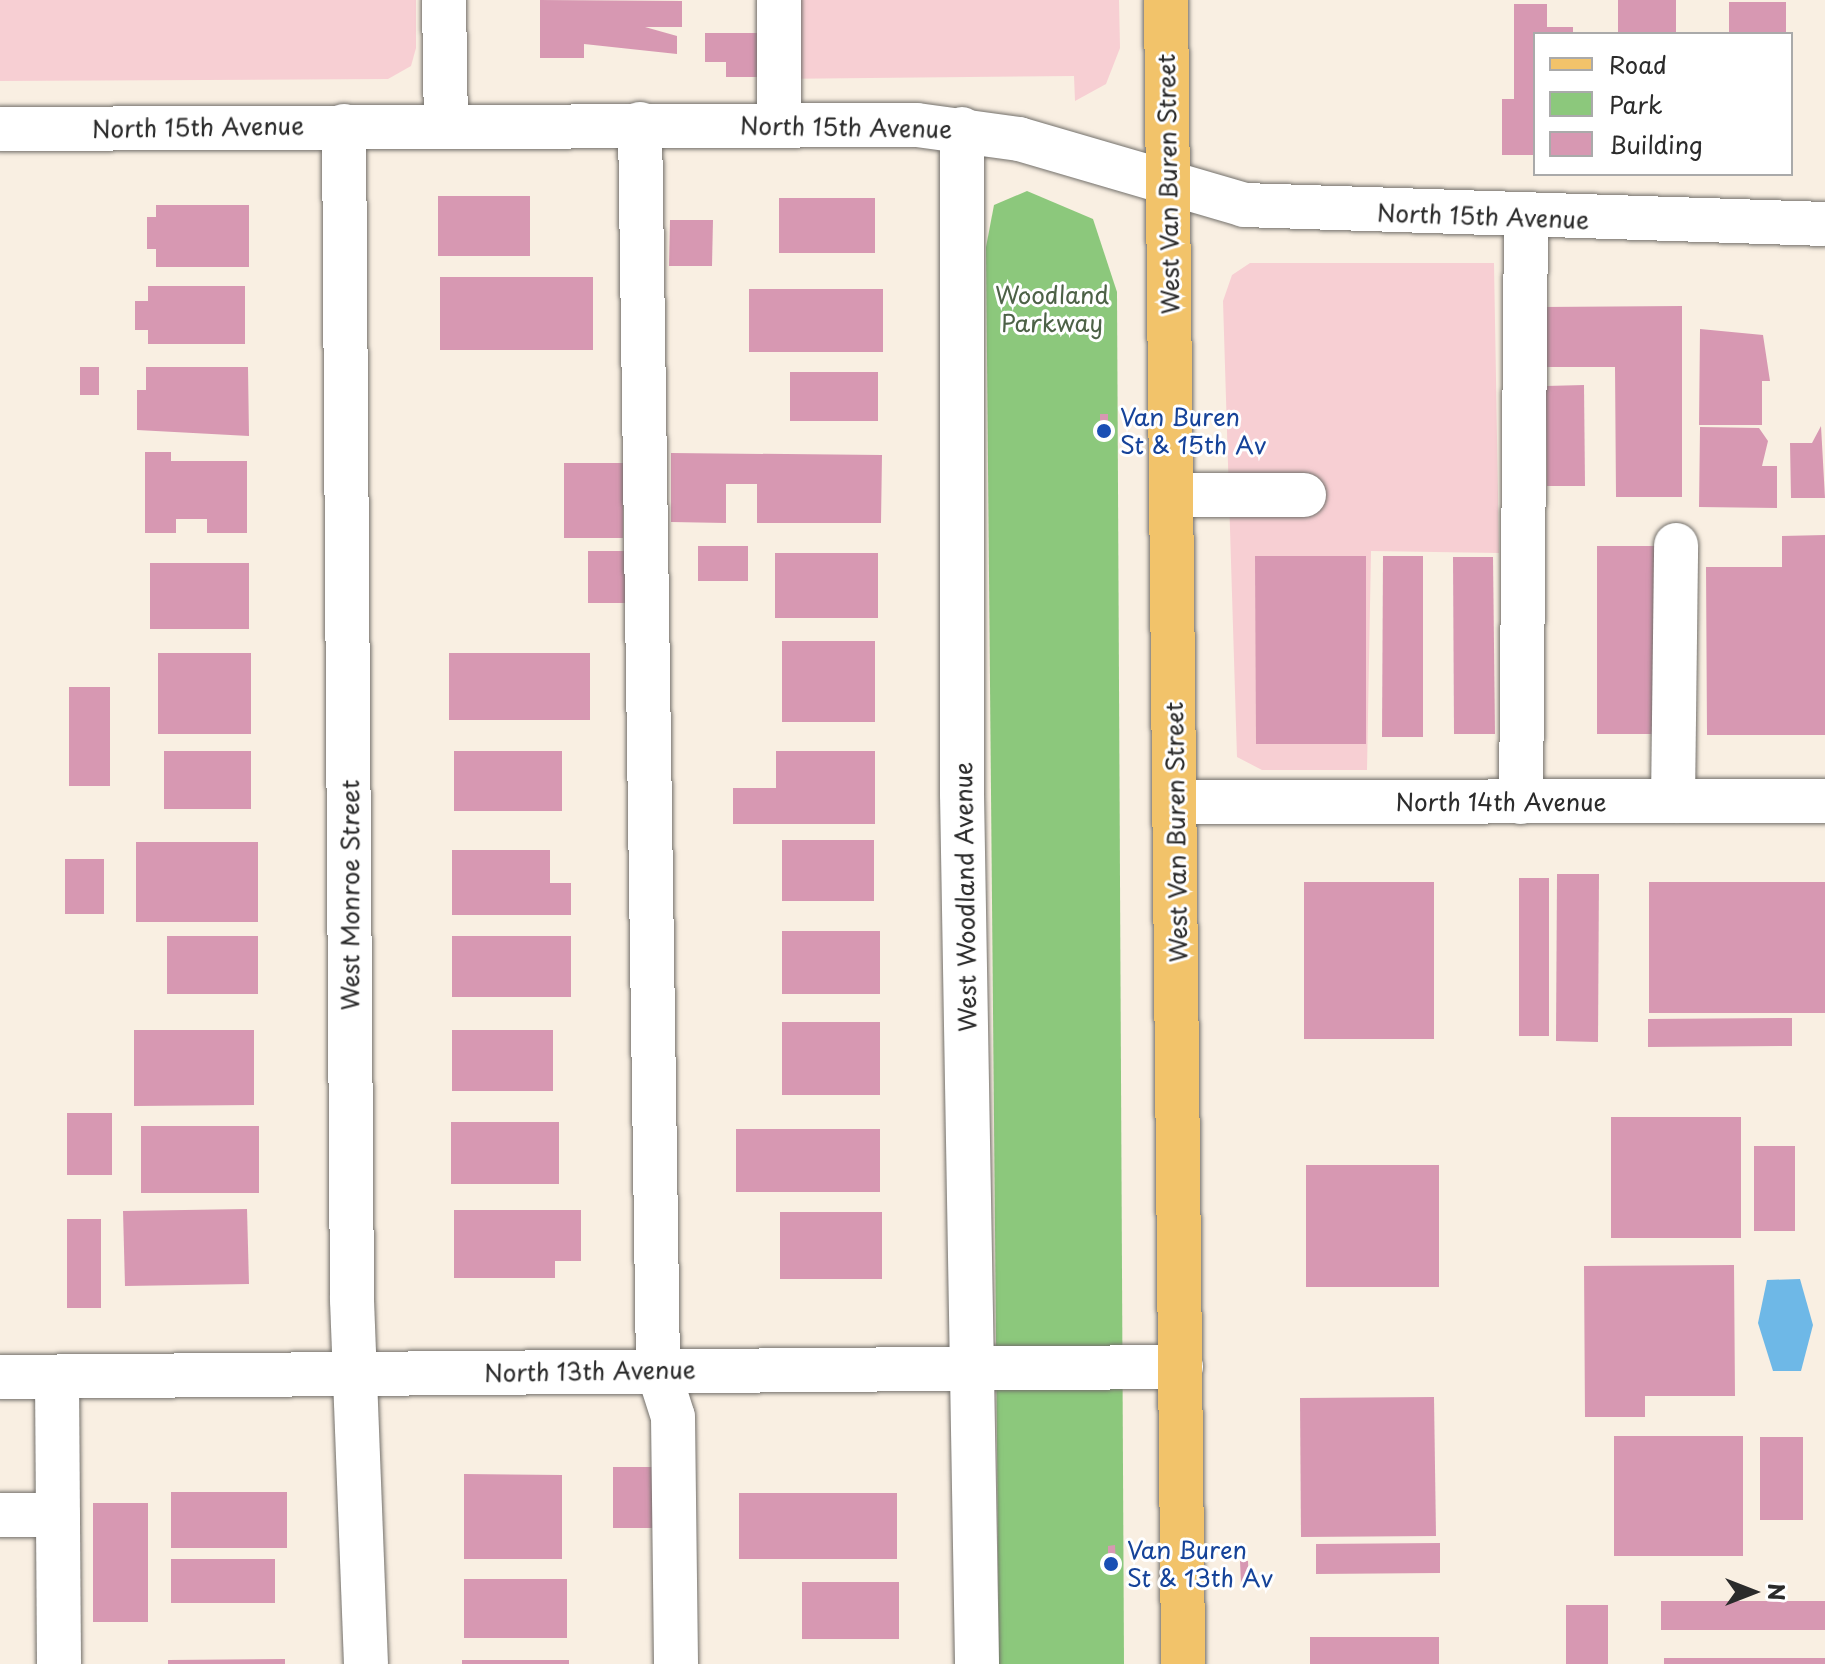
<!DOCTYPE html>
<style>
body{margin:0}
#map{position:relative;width:1825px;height:1664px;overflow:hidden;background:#f9efe2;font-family:"Playpen Sans",sans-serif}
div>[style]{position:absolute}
.built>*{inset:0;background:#f7cfd3}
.green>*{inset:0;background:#8cc87c}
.water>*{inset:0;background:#6eb8e7}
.building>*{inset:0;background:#d798b2}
.roads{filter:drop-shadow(0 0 2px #73706b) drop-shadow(0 0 2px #73706b)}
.minor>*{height:44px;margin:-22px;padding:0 22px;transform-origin:22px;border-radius:22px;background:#fff}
.major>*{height:44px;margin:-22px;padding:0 22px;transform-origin:22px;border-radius:22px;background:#f2c36a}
.dots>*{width:22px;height:22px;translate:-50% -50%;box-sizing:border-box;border:4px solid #fff;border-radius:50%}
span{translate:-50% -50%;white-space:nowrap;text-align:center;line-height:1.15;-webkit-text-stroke:6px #fff;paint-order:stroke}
.street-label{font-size:24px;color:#2b2b2b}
.park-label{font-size:24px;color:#4d6247}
.transit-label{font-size:24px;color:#164399}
.left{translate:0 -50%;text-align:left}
.legend{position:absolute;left:1533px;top:32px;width:260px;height:144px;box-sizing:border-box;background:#fff;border:2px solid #aaa;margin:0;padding:10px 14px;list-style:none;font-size:24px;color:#2b2b2b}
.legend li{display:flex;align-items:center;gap:16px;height:40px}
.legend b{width:40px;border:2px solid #aaa}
.north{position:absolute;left:1713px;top:1552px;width:80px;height:80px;-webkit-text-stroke:6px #fff;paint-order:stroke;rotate:90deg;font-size:22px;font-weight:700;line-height:32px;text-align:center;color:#2b2b2b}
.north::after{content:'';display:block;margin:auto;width:28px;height:36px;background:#2b2b2b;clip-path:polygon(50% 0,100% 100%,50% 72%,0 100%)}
</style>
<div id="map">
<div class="built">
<i style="clip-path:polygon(0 0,416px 0,416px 48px,411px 66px,388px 79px,0 81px)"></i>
<i style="clip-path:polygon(770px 0,1119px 0,1120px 48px,1106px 84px,1075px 101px,1074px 76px,771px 79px)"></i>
<i style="clip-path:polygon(1250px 263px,1494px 263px,1499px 553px,1371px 551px,1367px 770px,1262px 770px,1237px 757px,1223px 301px,1232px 275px)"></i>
</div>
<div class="green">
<i style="clip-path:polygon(1027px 191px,1093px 219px,1117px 292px,1124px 1664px,999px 1664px,986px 247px,994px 205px)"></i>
</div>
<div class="water">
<i style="clip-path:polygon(1800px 1279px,1813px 1325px,1801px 1371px,1773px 1371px,1758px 1323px,1767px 1280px)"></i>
</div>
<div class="building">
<i style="clip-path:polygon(540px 0,682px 1px,682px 27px,645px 27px,677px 36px,677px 54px,584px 44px,584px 58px,540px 58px)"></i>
<i style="clip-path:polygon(1618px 0,1676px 0,1676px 34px,1618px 34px)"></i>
<i style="clip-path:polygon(1729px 2px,1786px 2px,1786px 34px,1729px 34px)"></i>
<i style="clip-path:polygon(1514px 4px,1547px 4px,1547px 27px,1573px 27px,1573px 34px,1535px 34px,1535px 155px,1502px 155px,1502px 99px,1514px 99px)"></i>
<i style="clip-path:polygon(705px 33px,767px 33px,767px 77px,726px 77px,726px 62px,705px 62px)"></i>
<i style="clip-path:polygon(438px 196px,530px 196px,530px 256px,438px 256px)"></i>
<i style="clip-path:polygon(779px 198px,875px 198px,875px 253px,779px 253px)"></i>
<i style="clip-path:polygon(156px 205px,249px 205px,249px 267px,156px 267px,156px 249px,147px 249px,147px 217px,156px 217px)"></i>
<i style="clip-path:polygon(670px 220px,713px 220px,712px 266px,669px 266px)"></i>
<i style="clip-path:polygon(440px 277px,593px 277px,593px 350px,440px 350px)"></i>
<i style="clip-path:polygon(148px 286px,245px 286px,245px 344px,148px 344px,148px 330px,135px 330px,135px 301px,148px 301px)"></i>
<i style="clip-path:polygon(749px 289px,883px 289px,883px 352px,749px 352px)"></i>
<i style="clip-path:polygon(1682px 306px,1682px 497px,1616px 497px,1615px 367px,1543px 367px,1542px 307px)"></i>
<i style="clip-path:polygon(1700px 329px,1763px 335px,1770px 381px,1762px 381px,1762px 425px,1699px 425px)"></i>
<i style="clip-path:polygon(80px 367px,99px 367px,99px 395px,80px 395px)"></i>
<i style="clip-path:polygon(146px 367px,248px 367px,249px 436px,137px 430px,137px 390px,146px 390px)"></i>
<i style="clip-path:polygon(790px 372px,878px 372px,878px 421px,790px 421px)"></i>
<i style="clip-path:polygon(1584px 385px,1585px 486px,1547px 486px,1546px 386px)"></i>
<i style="clip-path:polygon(1100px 414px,1108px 414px,1108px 436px,1100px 436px)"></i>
<i style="clip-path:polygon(1821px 426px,1825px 498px,1791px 498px,1790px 443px,1812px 443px)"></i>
<i style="clip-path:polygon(1700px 427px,1759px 428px,1768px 441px,1762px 466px,1777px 466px,1777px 508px,1699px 507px)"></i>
<i style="clip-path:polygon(145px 452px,171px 452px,171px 461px,247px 461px,247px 533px,207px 533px,207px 519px,176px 519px,176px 533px,145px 533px)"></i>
<i style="clip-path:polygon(671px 453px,882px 455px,881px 523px,757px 523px,757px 484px,726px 484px,726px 523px,671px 522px)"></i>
<i style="clip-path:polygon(564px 463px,623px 463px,623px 538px,564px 538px)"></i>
<i style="clip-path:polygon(1825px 535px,1825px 735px,1707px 735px,1706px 567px,1782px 567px,1782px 536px)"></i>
<i style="clip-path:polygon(698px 546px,748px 546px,748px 581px,698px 581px)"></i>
<i style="clip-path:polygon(1597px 546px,1669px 546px,1669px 734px,1597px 734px)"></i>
<i style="clip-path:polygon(588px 551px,639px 551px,639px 603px,588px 603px)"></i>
<i style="clip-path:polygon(775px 553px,878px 553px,878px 618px,775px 618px)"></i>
<i style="clip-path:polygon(1255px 556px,1366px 556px,1366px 744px,1256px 744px)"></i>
<i style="clip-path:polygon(1383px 556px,1423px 556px,1423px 737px,1382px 737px)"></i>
<i style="clip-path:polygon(1453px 557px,1493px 557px,1495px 734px,1454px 734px)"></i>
<i style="clip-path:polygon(150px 563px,249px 563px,249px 629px,150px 629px)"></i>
<i style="clip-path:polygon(782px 641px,875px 641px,875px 722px,782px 722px)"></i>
<i style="clip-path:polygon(158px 653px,251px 653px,251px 734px,158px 734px)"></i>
<i style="clip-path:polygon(449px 653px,590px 653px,590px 720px,449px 720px)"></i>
<i style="clip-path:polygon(69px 687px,110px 687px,110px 786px,69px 786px)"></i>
<i style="clip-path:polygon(164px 751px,251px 751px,251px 809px,164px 809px)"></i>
<i style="clip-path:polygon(454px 751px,562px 751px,562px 811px,454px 811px)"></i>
<i style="clip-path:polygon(776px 751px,875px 751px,875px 824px,733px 824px,733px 788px,776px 788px)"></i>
<i style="clip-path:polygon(782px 840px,874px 840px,874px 901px,782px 901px)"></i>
<i style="clip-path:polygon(136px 842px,258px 842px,258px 922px,136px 922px)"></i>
<i style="clip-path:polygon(452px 850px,550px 850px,550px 883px,571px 883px,571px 915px,452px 915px)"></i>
<i style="clip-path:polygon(65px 859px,104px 859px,104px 914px,65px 914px)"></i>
<i style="clip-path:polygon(1557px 874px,1599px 874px,1598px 1042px,1556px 1041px)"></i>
<i style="clip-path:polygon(1519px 878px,1549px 878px,1549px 1036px,1519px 1036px)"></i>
<i style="clip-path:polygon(1304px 882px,1434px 882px,1434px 1039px,1304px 1039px)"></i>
<i style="clip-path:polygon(1649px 882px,1825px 882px,1825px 1013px,1649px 1013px)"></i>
<i style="clip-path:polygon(782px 931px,880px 931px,880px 994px,782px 994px)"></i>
<i style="clip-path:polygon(167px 936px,258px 936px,258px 994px,167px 994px)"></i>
<i style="clip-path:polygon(452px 936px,571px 936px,571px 997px,452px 997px)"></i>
<i style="clip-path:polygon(1792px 1018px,1792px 1046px,1648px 1047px,1648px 1019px)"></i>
<i style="clip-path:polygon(782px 1022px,880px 1022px,880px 1095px,782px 1095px)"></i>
<i style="clip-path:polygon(134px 1030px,254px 1030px,254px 1105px,134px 1106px)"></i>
<i style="clip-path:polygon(452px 1030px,553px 1030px,553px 1091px,452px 1091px)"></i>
<i style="clip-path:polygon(67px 1113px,112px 1113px,112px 1175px,67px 1175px)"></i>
<i style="clip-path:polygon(1611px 1117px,1741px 1117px,1741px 1238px,1611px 1238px)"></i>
<i style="clip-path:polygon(451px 1122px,559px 1122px,559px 1184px,451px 1184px)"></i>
<i style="clip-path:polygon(141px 1126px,259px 1126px,259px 1193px,141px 1193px)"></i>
<i style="clip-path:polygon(736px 1129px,880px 1129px,880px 1192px,736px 1192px)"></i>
<i style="clip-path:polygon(1754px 1146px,1795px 1146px,1795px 1231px,1754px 1231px)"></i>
<i style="clip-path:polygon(1306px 1165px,1439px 1165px,1439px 1287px,1306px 1287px)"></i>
<i style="clip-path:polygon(247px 1209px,249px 1284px,125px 1286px,123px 1211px)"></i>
<i style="clip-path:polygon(454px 1210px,581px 1210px,581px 1261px,555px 1261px,555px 1278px,454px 1278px)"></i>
<i style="clip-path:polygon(780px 1212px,882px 1212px,882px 1279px,780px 1279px)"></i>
<i style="clip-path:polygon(67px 1219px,101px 1219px,101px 1308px,67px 1308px)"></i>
<i style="clip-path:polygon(1734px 1265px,1735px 1396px,1645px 1396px,1645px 1417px,1585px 1417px,1584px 1266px)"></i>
<i style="clip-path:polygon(1434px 1397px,1436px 1536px,1301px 1537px,1300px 1398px)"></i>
<i style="clip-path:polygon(1614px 1436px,1743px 1436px,1743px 1556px,1614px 1556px)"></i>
<i style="clip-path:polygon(1760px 1437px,1803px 1437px,1803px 1520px,1760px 1520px)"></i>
<i style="clip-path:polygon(613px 1467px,665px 1467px,665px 1528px,613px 1528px)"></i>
<i style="clip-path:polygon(464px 1474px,562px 1475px,562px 1559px,464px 1559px)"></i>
<i style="clip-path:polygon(171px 1492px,287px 1492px,287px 1548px,171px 1548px)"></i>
<i style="clip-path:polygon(739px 1493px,897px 1493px,897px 1559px,739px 1559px)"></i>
<i style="clip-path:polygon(93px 1503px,148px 1503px,148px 1622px,93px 1622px)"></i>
<i style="clip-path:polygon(1440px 1543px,1440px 1573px,1316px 1574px,1316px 1544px)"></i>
<i style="clip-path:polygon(1115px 1545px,1116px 1568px,1108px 1568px,1108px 1546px)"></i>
<i style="clip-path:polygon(171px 1559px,275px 1559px,275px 1603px,171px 1603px)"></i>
<i style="clip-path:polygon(1240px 1561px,1248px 1561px,1249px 1584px,1241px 1584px)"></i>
<i style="clip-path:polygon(464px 1579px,567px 1579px,567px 1638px,464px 1638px)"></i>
<i style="clip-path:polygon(802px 1582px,899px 1582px,899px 1639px,802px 1639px)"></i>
<i style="clip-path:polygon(1661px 1601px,1825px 1601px,1825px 1630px,1661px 1630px)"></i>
<i style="clip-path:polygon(1566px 1605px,1608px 1605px,1608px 1664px,1566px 1664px)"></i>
<i style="clip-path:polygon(1310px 1637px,1439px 1637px,1439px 1664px,1310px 1664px)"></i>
<i style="clip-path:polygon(1664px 1658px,1825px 1658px,1825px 1664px,1664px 1664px)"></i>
<i style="clip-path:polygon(285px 1659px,285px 1664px,168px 1664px,168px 1660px)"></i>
<i style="clip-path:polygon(462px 1660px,569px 1660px,569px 1664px,462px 1664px)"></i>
</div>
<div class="roads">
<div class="minor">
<i style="left:444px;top:0;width:126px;rotate:89.1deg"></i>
<i style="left:640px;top:124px;width:1246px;rotate:89.17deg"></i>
<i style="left:658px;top:1370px;width:49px;rotate:72.3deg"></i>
<i style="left:673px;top:1417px;width:247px;rotate:89.3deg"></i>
<i style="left:779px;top:124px;width:124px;rotate:-90deg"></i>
<i style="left:344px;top:126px;width:1174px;rotate:89.61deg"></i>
<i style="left:352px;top:1300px;width:364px;rotate:87.8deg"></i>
<i style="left:0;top:129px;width:917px;rotate:-0.25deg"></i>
<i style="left:917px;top:125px;width:103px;rotate:7.8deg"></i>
<i style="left:1019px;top:139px;width:234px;rotate:16.3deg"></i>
<i style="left:1244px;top:205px;width:581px;rotate:1.87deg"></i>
<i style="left:962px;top:129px;width:665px;rotate:90deg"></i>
<i style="left:962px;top:794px;width:870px;rotate:89.01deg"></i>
<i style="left:1172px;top:495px;width:132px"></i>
<i style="left:1673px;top:801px;width:256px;rotate:-89.3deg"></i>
<i style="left:1176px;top:802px;width:649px;rotate:-0.09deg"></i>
<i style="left:1521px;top:802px;width:583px;rotate:-89.51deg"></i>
<i style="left:0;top:1377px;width:1181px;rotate:-0.49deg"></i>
<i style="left:57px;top:1377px;width:287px;rotate:89.6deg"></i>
<i style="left:0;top:1515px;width:58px"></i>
</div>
<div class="major">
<i style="left:1166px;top:0;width:1664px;rotate:89.41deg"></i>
</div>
</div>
<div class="dots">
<i style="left:1104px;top:431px;background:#1a4fb4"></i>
<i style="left:1111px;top:1564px;background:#1a4fb4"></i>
</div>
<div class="street-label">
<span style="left:198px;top:127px;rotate:-1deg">North 15th Avenue</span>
<span style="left:846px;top:127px;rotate:1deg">North 15th Avenue</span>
<span style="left:1168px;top:184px;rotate:-91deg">West Van Buren Street</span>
<span style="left:1483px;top:216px;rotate:2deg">North 15th Avenue</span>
<span style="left:1501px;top:802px">North 14th Avenue</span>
<span style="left:1176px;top:832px;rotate:-91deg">West Van Buren Street</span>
<span style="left:350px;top:895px;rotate:-90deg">West Monroe Street</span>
<span style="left:965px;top:897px;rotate:-91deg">West Woodland Avenue</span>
<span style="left:590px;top:1371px;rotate:-1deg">North 13th Avenue</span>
</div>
<div class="park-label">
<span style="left:1052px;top:309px">Woodland<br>Parkway</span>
</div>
<div class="transit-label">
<span class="left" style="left:1120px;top:431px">Van Buren<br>St &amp; 15th Av</span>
<span class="left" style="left:1127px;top:1564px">Van Buren<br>St &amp; 13th Av</span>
</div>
<ul class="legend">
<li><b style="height:10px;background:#f2c36a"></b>Road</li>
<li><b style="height:22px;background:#8cc87c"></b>Park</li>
<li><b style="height:22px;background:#d798b2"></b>Building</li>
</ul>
<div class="north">N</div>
</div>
